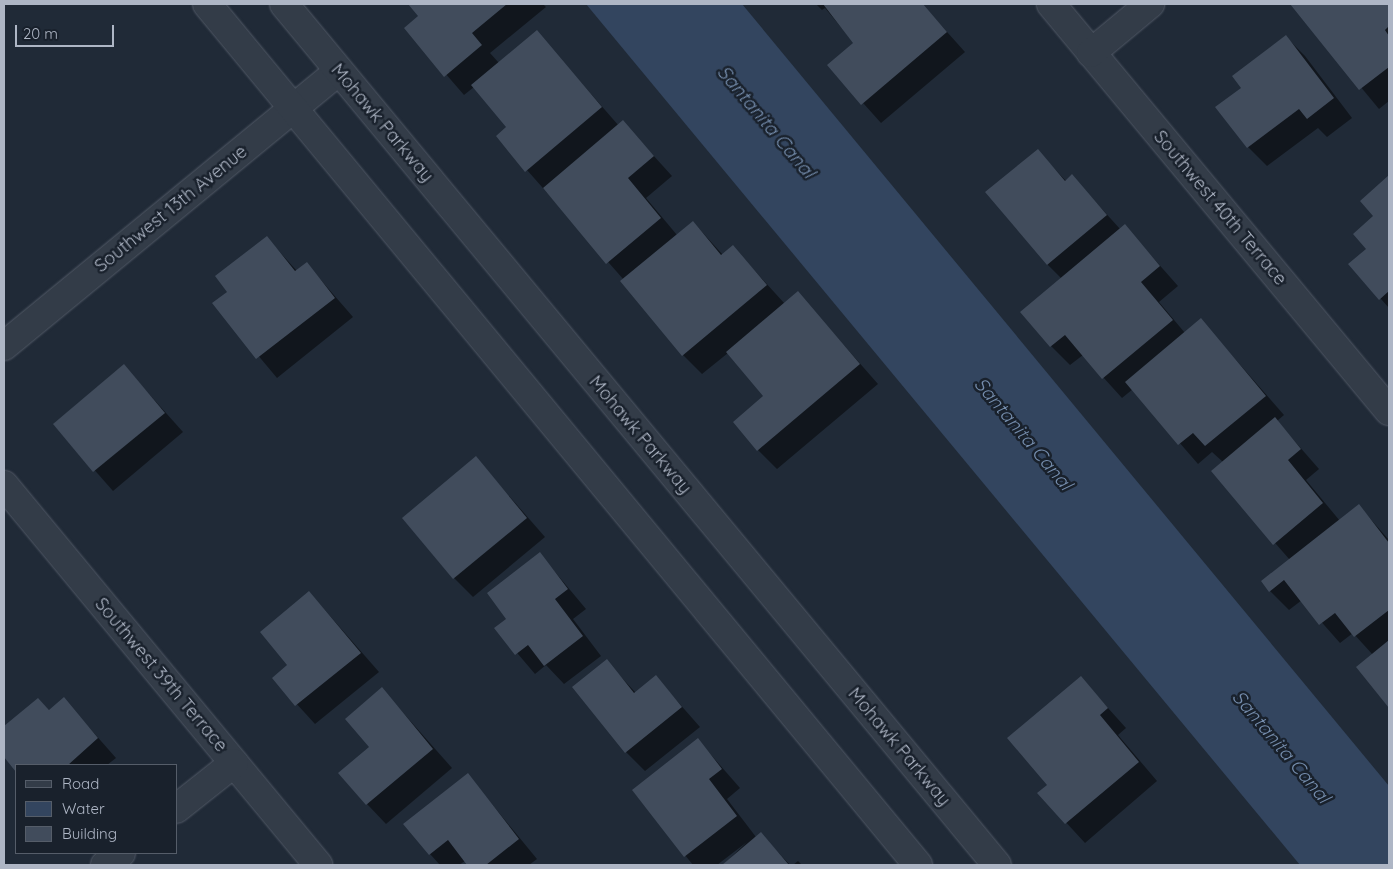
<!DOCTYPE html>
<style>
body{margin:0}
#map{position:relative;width:1393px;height:869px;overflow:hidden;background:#202a37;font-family:Quicksand,sans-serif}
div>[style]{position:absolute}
.water>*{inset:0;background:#33455f}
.shadow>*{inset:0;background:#0007}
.building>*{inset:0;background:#414c5c}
.roads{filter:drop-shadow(0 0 1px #515966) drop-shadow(0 0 1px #515966)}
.minor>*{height:28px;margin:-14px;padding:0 14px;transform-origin:14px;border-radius:14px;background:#333c48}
.tertiary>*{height:28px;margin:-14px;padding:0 14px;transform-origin:14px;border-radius:14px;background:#333c48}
span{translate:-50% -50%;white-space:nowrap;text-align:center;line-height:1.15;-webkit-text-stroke:5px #19212c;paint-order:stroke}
.street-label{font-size:18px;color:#aeb6c5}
.water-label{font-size:19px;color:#758dad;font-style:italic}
.frame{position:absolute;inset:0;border:5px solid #aeb6c5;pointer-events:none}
.legend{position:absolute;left:15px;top:764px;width:162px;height:90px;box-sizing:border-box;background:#19212c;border:1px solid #555d69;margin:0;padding:6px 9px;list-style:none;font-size:15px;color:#aeb6c5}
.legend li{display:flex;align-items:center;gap:10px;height:25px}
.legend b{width:25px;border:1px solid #555d69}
.scale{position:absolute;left:15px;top:25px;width:99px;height:22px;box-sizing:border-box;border:2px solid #aeb6c5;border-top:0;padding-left:6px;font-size:15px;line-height:18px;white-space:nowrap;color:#aeb6c5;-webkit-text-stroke:4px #19212c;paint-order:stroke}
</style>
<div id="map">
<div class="water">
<i style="clip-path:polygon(586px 4px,742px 4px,1389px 786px,1389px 865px,1300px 865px)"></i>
</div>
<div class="shadow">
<i style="clip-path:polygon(410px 4px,543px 4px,546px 7px,490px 53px,499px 63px,537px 32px,619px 126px,623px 122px,672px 176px,646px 198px,677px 235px,693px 222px,723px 255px,733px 247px,785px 304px,798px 293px,878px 384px,777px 469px,758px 450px,765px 396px,728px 353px,702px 374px,683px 355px,624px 280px,497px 136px,508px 127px,474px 87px,464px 95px,406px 28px,420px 16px)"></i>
<i style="clip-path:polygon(816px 4px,922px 4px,965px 52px,881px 123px,829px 65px,855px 44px,825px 8px,822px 10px)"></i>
<i style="clip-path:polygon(1292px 4px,1389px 4px,1389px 101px,1379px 109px)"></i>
<i style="clip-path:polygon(1286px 37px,1305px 56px,1352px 118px,1327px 137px,1318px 128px,1267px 166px,1248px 147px,1243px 88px)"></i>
<i style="clip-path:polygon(1037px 150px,1066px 181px,1072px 176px,1121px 230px,1125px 226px,1178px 286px,1159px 302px,1185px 333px,1201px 320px,1284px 415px,1277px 421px,1319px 469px,1306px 480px,1340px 521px,1359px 506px,1389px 540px,1389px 706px,1358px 667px,1373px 655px,1353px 633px,1340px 643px,1302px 600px,1289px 610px,1270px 591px,1290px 560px,1212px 471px,1223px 462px,1212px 452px,1198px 464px,1133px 389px,1122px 398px,1083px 355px,1070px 365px,1051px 346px,1062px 279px,1047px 264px)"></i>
<i style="clip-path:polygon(1389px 177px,1389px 308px,1350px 264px,1367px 249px,1375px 216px,1362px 201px)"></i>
<i style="clip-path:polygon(267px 238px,297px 271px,307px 264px,353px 317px,277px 378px,214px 303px,229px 292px)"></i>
<i style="clip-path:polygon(124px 366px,183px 432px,113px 491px,54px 424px)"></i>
<i style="clip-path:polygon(476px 458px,545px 537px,473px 597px,454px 578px)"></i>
<i style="clip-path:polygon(540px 554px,586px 609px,573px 619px,601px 656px,564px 684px,546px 665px,535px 674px,496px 628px,508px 619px)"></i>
<i style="clip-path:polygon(309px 592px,379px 672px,315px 724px,273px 678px,289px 665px)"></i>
<i style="clip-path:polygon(606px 661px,636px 693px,656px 677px,700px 727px,645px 771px,626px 752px)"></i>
<i style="clip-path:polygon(1081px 678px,1126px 728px,1118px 735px,1157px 781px,1085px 843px,1039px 793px,1049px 785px)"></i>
<i style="clip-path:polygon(382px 689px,452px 768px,386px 824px,367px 804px,371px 748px)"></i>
<i style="clip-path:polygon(38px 699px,50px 711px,64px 699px,116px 758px,107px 765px,16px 765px,16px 770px,4px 755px,4px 728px)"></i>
<i style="clip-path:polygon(698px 740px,740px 788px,727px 799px,756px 837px,761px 834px,790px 865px,723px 865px,747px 842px,717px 865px,693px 865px,633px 791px)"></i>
<i style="clip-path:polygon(468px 775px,537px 859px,529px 865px,469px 865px,465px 861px,459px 865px,440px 865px,430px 854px)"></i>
<i style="clip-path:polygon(798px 861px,802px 865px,793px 865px)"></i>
</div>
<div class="building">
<i style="clip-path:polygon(408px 4px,507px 4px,472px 33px,482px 45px,444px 77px,404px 28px,418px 16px)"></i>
<i style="clip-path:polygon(823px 4px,923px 4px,947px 32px,861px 105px,827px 65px,853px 43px)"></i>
<i style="clip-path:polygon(1290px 4px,1389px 4px,1389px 26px,1385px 30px,1389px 36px,1389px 67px,1359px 90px)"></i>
<i style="clip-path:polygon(537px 30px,602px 107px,525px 172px,496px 136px,506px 127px,471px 85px)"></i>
<i style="clip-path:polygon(1286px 35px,1334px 98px,1307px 119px,1299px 109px,1247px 148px,1215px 107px,1241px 88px,1232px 76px)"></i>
<i style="clip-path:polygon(623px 120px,654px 156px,628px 178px,661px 218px,606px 264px,543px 188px)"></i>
<i style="clip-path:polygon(1038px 149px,1065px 181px,1072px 174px,1107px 215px,1047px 265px,985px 192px)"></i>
<i style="clip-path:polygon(1389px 175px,1389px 291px,1379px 300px,1348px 264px,1366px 249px,1353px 234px,1373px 216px,1360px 201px)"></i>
<i style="clip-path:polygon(693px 221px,721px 255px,733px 245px,767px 285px,682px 356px,620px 281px)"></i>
<i style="clip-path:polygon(1125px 224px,1160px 266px,1141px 282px,1173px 320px,1102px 379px,1065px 335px,1050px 347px,1020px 312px)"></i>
<i style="clip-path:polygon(267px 236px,295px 271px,307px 262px,335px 298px,256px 359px,212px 303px,227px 292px,215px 276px)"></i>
<i style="clip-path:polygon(798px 291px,860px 364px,757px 451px,733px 422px,763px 396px,726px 352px)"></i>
<i style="clip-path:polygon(1201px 318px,1266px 396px,1205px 446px,1193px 433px,1178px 445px,1125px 382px)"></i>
<i style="clip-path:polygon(124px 364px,165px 413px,93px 472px,53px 424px)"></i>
<i style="clip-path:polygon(1275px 417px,1301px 449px,1288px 460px,1323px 503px,1273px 545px,1211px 471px)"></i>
<i style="clip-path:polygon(476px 456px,527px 518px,453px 579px,402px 518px)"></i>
<i style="clip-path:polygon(1359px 504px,1389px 543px,1389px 610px,1354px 637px,1335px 613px,1319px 625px,1284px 580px,1269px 592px,1261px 581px)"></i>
<i style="clip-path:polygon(540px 552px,568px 589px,555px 599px,583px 636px,544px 666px,528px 645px,515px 655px,494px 628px,506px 619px,487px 593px)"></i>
<i style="clip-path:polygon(309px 591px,361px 653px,295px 706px,272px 678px,287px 665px,260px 632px)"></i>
<i style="clip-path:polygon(1389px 640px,1389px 708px,1356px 667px)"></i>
<i style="clip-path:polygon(607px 659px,634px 693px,656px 675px,682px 707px,625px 753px,572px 687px)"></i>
<i style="clip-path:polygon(1081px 676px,1108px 708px,1100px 715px,1139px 762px,1065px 824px,1037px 793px,1047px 785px,1007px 738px)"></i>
<i style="clip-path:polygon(382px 687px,433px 749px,366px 805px,338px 773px,369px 747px,345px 719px)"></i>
<i style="clip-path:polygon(64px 697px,98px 738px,68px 765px,16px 765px,16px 772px,4px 757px,4px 726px,38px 698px,49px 710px)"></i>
<i style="clip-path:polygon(698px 738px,722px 769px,709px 779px,737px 816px,684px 857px,632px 790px)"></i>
<i style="clip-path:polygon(468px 773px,519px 839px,486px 865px,467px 865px,448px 840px,429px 855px,403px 824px)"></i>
<i style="clip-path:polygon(761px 832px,789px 865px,722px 865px)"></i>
</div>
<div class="roads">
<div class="minor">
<i style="left:1051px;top:4px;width:529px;rotate:50.29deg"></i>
<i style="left:1091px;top:53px;width:77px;rotate:-39.7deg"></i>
<i style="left:4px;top:346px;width:433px;rotate:-39.4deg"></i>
<i style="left:4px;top:485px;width:493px;rotate:50.4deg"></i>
<i style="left:176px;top:809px;width:74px;rotate:-38.4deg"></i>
<i style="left:105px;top:865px;width:20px;rotate:-37deg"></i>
</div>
<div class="tertiary">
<i style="left:207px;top:4px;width:1117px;rotate:50.45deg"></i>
<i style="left:284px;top:4px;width:1118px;rotate:50.37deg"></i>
</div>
</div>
<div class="street-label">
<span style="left:382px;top:123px;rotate:50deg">Mohawk Parkway</span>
<span style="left:1220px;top:208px;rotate:50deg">Southwest 40th Terrace</span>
<span style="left:171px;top:209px;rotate:-39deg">Southwest 13th Avenue</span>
<span style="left:640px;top:435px;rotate:50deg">Mohawk Parkway</span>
<span style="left:161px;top:675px;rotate:50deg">Southwest 39th Terrace</span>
<span style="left:899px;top:747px;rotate:50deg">Mohawk Parkway</span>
</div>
<div class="water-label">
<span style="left:766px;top:122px;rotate:50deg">Santanita Canal</span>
<span style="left:1023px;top:434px;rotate:50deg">Santanita Canal</span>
<span style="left:1281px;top:747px;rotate:50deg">Santanita Canal</span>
</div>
<div class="frame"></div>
<ul class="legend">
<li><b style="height:6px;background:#333c48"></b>Road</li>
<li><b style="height:14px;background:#33455f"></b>Water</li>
<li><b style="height:14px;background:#414c5c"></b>Building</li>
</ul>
<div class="scale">20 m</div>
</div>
